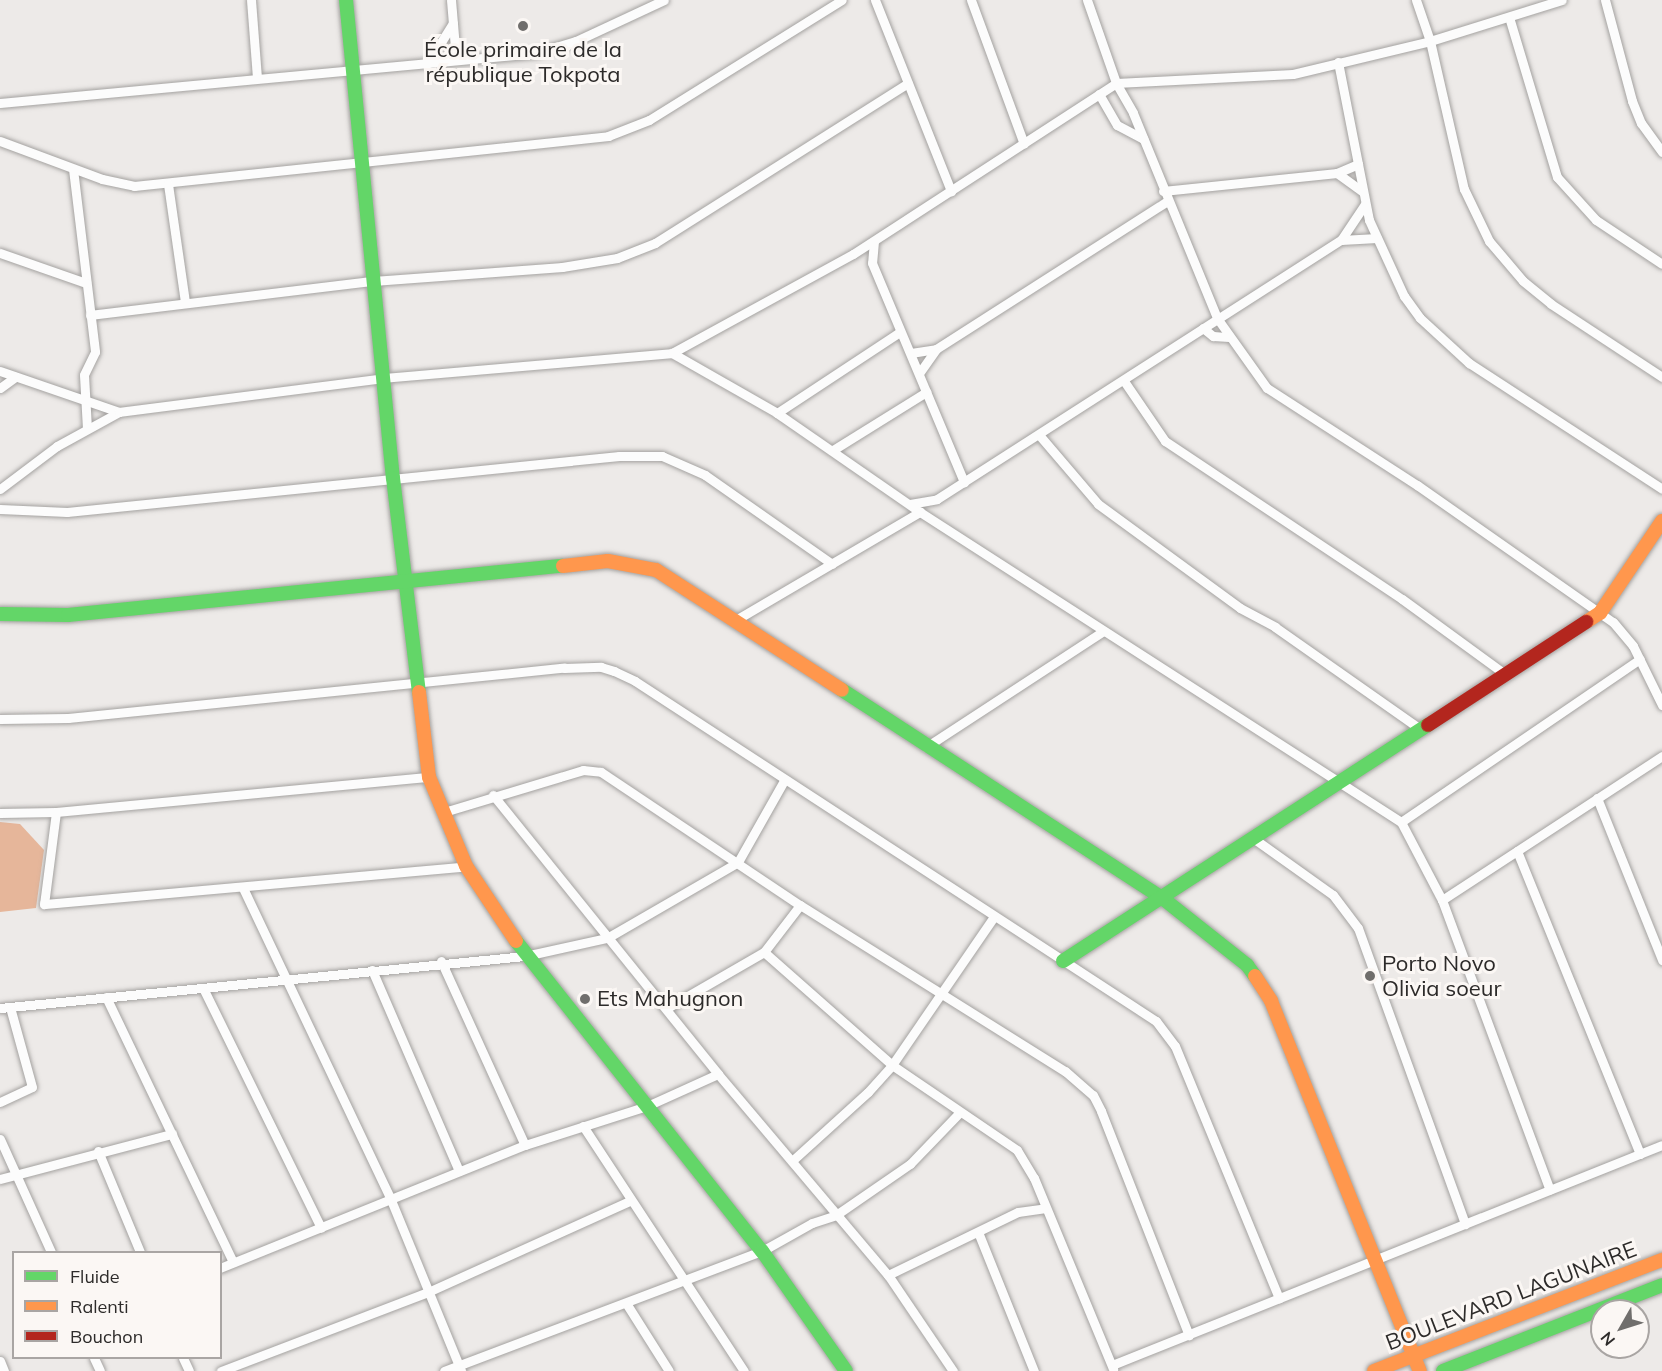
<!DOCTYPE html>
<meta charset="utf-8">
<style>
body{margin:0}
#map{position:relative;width:1662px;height:1371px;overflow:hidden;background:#edeae8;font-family:Mulish,sans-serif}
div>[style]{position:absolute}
.forest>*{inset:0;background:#e6b69a}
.roads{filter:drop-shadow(0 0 2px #a4a2a0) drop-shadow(0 0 2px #a4a2a0)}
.street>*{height:9px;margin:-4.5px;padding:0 4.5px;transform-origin:4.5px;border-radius:4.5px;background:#fcfcfc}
.fast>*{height:14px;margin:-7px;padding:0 7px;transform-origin:7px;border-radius:7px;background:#63d668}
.slow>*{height:14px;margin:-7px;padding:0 7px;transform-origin:7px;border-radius:7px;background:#ff974d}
.jam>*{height:14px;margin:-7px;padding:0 7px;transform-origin:7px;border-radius:7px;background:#b3261e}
.dots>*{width:16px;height:16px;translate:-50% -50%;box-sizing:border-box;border:3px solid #fbf7f4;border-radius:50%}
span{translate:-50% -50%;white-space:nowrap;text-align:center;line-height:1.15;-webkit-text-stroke:6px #fbf7f4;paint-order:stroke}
.poi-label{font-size:22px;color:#2d2b2a}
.left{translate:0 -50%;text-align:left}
.street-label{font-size:22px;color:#2d2b2a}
.legend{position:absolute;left:12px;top:1251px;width:210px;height:108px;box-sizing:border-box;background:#fbf7f4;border:2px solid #a9a5a3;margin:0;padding:8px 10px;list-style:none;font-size:18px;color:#2d2b2a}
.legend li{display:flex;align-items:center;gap:12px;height:30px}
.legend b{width:30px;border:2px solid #a9a5a3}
.north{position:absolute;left:1590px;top:1299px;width:60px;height:60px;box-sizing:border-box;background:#fbf7f4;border:2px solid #a9a5a3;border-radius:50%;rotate:231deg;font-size:16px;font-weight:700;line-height:24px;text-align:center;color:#2d2b2a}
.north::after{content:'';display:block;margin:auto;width:21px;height:27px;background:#706e6c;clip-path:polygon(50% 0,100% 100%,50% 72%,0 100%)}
</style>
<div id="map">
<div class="forest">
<i style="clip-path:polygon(0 822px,20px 824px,44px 850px,36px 908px,0 912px)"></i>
</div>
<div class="roads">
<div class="street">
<i style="left:251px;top:0;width:78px;rotate:85.6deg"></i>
<i style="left:451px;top:0;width:60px;rotate:85.2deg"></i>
<i style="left:875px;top:0;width:206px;rotate:68.3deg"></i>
<i style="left:971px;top:0;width:153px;rotate:69.8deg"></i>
<i style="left:1087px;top:0;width:88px;rotate:70.7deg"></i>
<i style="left:1116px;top:83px;width:34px;rotate:60deg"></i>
<i style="left:1133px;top:113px;width:222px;rotate:67.7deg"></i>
<i style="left:1217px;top:318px;width:86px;rotate:54.5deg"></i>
<i style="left:1267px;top:388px;width:179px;rotate:32.9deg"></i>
<i style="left:1417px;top:485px;width:239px;rotate:35deg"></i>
<i style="left:1613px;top:622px;width:31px;rotate:50deg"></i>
<i style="left:1633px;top:646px;width:66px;rotate:63.8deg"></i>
<i style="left:1416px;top:0;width:43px;rotate:71.1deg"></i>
<i style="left:1430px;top:41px;width:152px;rotate:77.1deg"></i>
<i style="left:1464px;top:189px;width:58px;rotate:64.3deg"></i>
<i style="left:1489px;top:241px;width:52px;rotate:49.6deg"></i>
<i style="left:1523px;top:281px;width:36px;rotate:39deg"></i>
<i style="left:1551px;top:304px;width:133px;rotate:33.3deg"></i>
<i style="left:1605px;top:0;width:105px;rotate:75deg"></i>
<i style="left:1632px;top:101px;width:24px;rotate:68deg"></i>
<i style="left:1641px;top:123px;width:36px;rotate:54deg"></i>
<i style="left:1509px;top:17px;width:167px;rotate:73.3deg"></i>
<i style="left:1557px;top:177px;width:58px;rotate:47.8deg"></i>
<i style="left:1596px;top:220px;width:79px;rotate:33.7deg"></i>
<i style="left:1338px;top:62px;width:161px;rotate:78.9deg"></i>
<i style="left:1369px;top:220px;width:84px;rotate:65.3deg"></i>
<i style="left:1404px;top:296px;width:27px;rotate:54deg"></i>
<i style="left:1420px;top:318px;width:67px;rotate:42.6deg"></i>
<i style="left:1469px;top:363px;width:230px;rotate:33.1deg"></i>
<i style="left:428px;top:63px;width:47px;rotate:-58deg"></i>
<i style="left:1099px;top:94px;width:36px;rotate:60deg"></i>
<i style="left:1117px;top:125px;width:30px;rotate:28deg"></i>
<i style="left:0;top:103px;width:538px;rotate:-5.33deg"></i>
<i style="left:536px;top:53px;width:42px;rotate:-16.7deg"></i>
<i style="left:576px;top:41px;width:97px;rotate:-25deg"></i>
<i style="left:0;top:141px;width:109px;rotate:20.4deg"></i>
<i style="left:102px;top:179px;width:33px;rotate:12deg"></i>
<i style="left:134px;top:186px;width:477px;rotate:-6deg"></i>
<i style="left:608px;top:136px;width:44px;rotate:-21.3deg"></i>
<i style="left:649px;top:120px;width:227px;rotate:-31.9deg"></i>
<i style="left:73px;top:169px;width:184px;rotate:83.1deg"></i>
<i style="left:95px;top:352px;width:25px;rotate:116deg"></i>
<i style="left:84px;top:375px;width:53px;rotate:86.8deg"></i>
<i style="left:1337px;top:173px;width:23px;rotate:-23deg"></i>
<i style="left:168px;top:184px;width:119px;rotate:81.8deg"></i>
<i style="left:1163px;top:191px;width:175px;rotate:-5.9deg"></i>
<i style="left:1337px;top:173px;width:32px;rotate:36deg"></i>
<i style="left:1341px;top:240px;width:43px;rotate:-56.3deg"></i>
<i style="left:874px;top:241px;width:22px;rotate:95deg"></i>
<i style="left:872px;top:263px;width:238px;rotate:67.2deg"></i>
<i style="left:0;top:253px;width:91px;rotate:19.2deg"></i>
<i style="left:90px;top:315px;width:285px;rotate:-6.9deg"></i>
<i style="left:373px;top:281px;width:190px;rotate:-4.2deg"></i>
<i style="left:562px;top:267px;width:56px;rotate:-9.3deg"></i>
<i style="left:617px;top:258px;width:41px;rotate:-21.5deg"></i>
<i style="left:655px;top:243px;width:299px;rotate:-32.3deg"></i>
<i style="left:1203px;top:328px;width:13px;rotate:39deg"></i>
<i style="left:1213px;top:336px;width:16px;rotate:4deg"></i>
<i style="left:672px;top:353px;width:206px;rotate:-28.7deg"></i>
<i style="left:853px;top:254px;width:314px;rotate:-33deg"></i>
<i style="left:1116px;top:83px;width:177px;rotate:-2.9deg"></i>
<i style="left:1293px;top:74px;width:141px;rotate:-13.5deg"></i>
<i style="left:1430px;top:41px;width:138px;rotate:-17.3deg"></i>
<i style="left:911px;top:353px;width:25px;rotate:-9deg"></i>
<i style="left:0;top:371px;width:126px;rotate:19deg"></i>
<i style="left:920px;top:372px;width:28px;rotate:-55deg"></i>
<i style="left:936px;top:349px;width:274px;rotate:-32.6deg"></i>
<i style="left:1124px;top:381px;width:73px;rotate:55.7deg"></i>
<i style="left:1165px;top:441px;width:285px;rotate:33.7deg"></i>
<i style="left:1402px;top:599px;width:127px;rotate:36.1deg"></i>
<i style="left:0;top:388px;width:19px;rotate:-36deg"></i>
<i style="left:777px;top:413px;width:147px;rotate:-33.4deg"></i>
<i style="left:1040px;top:436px;width:89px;rotate:49.5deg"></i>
<i style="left:1098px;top:504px;width:176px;rotate:36.2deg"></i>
<i style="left:1240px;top:608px;width:40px;rotate:28deg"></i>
<i style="left:1275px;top:627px;width:177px;rotate:35.1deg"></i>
<i style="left:833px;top:450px;width:110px;rotate:-31.9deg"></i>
<i style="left:0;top:489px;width:71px;rotate:-37deg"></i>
<i style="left:57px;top:446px;width:71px;rotate:-28.7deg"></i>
<i style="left:119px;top:412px;width:266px;rotate:-7.3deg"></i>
<i style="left:383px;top:378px;width:290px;rotate:-4.9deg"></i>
<i style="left:672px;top:353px;width:121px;rotate:29.7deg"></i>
<i style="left:777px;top:413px;width:174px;rotate:34.7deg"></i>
<i style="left:920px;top:512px;width:572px;rotate:32.8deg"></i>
<i style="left:1401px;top:822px;width:88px;rotate:62.3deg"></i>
<i style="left:1442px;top:900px;width:309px;rotate:69.6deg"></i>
<i style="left:910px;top:504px;width:27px;rotate:-10deg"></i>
<i style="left:937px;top:499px;width:480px;rotate:-32.7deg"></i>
<i style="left:1341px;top:240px;width:36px;rotate:-3deg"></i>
<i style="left:0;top:509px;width:67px;rotate:2.6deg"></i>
<i style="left:67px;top:512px;width:555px;rotate:-5.79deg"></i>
<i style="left:619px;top:456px;width:43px"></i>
<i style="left:662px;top:456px;width:47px;rotate:23.8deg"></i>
<i style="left:705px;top:475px;width:155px;rotate:35deg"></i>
<i style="left:734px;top:621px;width:216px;rotate:-30.4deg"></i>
<i style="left:0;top:719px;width:68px;rotate:-0.8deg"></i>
<i style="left:68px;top:718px;width:499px;rotate:-5.8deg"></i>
<i style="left:564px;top:668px;width:37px;rotate:-2deg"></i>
<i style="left:601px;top:667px;width:14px;rotate:17deg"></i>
<i style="left:614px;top:671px;width:23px;rotate:25deg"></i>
<i style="left:635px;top:681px;width:622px;rotate:33.13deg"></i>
<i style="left:1156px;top:1021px;width:31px;rotate:53deg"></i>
<i style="left:1175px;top:1046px;width:273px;rotate:67.6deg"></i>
<i style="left:926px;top:747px;width:212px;rotate:-33.2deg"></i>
<i style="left:493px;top:795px;width:358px;rotate:51.1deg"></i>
<i style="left:718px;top:1074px;width:263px;rotate:49.8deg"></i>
<i style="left:888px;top:1275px;width:116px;rotate:55.9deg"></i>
<i style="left:1597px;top:798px;width:175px;rotate:68.1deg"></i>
<i style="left:56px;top:812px;width:93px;rotate:97.4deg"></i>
<i style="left:44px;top:904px;width:424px;rotate:-5.1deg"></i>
<i style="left:444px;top:812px;width:145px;rotate:-16.8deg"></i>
<i style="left:583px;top:770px;width:18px;rotate:6deg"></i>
<i style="left:601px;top:772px;width:239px;rotate:33.8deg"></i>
<i style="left:800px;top:905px;width:313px;rotate:32.1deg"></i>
<i style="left:1065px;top:1071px;width:37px;rotate:41deg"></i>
<i style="left:1093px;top:1095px;width:18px;rotate:63deg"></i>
<i style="left:1101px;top:1111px;width:241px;rotate:68.6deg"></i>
<i style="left:0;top:813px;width:56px;rotate:-1deg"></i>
<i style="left:56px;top:812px;width:375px;rotate:-5.4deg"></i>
<i style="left:1401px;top:822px;width:289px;rotate:-34.3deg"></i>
<i style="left:1253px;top:838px;width:98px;rotate:35.5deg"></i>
<i style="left:1333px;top:895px;width:41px;rotate:52.9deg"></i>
<i style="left:1358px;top:928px;width:315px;rotate:70.1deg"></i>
<i style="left:1517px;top:851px;width:327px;rotate:67.9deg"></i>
<i style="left:243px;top:888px;width:345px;rotate:64.6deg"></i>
<i style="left:391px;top:1200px;width:185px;rotate:67.7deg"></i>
<i style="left:1442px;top:900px;width:263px;rotate:-33.2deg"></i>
<i style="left:764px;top:952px;width:171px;rotate:41.4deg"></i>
<i style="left:892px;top:1065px;width:151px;rotate:34.2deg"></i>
<i style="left:1017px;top:1150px;width:33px;rotate:59deg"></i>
<i style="left:1034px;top:1178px;width:207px;rotate:67.5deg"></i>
<i style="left:441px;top:961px;width:202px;rotate:65.5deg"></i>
<i style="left:372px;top:970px;width:219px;rotate:66.6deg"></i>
<i style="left:204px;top:990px;width:265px;rotate:63.8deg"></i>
<i style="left:106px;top:997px;width:294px;rotate:64.4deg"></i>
<i style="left:0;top:1008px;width:528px;rotate:-5.66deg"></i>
<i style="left:525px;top:956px;width:84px;rotate:-12.4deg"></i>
<i style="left:607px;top:938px;width:151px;rotate:-30.1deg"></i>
<i style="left:738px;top:862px;width:95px;rotate:-60.5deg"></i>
<i style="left:667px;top:1008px;width:112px;rotate:-30deg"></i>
<i style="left:764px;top:952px;width:59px;rotate:-52.5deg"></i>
<i style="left:0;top:1102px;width:35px;rotate:-25deg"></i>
<i style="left:32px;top:1087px;width:83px;rotate:-105.4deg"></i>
<i style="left:583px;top:1126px;width:293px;rotate:56.7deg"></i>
<i style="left:0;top:1139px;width:124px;rotate:65.7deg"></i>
<i style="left:98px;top:1151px;width:109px;rotate:67.4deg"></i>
<i style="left:793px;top:1160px;width:101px;rotate:-42.2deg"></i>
<i style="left:868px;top:1092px;width:36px;rotate:-48deg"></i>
<i style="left:892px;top:1065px;width:178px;rotate:-55.5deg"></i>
<i style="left:0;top:1179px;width:178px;rotate:-14.7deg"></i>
<i style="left:978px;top:1232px;width:150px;rotate:68.1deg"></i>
<i style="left:220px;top:1268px;width:329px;rotate:-22deg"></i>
<i style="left:525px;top:1145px;width:128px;rotate:-17.7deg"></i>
<i style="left:647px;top:1106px;width:78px;rotate:-24.3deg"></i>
<i style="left:888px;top:1275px;width:144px;rotate:-25.9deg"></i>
<i style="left:1018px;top:1212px;width:28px;rotate:-8deg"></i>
<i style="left:626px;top:1303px;width:80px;rotate:57.7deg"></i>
<i style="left:94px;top:1358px;width:14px;rotate:65deg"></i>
<i style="left:183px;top:1358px;width:14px;rotate:65deg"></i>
<i style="left:0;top:1361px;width:11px;rotate:68deg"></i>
<i style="left:1112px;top:1365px;width:592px;rotate:-21.8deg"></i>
<i style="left:221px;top:1371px;width:222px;rotate:-20.9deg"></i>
<i style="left:428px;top:1292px;width:222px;rotate:-24.3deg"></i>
<i style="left:444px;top:1371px;width:340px;rotate:-20.7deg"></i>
<i style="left:762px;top:1251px;width:57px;rotate:-29.2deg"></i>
<i style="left:812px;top:1223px;width:25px;rotate:-18deg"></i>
<i style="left:836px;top:1215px;width:90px;rotate:-34.6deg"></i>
<i style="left:910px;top:1164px;width:72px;rotate:-46.1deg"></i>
</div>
<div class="fast">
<i style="left:346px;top:0;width:480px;rotate:84.4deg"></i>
<i style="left:393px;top:478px;width:216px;rotate:83.1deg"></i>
<i style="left:0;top:614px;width:68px;rotate:0.8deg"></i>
<i style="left:68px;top:615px;width:497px;rotate:-5.7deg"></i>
<i style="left:842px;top:690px;width:380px;rotate:33deg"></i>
<i style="left:1161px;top:897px;width:110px;rotate:38.3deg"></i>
<i style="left:1247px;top:965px;width:14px;rotate:54deg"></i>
<i style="left:516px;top:941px;width:396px;rotate:51.6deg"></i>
<i style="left:762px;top:1251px;width:146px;rotate:55deg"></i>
<i style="left:1063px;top:961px;width:435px;rotate:-32.9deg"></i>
<i style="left:1443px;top:1371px;width:235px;rotate:-21.4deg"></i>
</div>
<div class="slow">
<i style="left:563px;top:566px;width:45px;rotate:-6.3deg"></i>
<i style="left:608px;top:561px;width:49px;rotate:10.6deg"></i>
<i style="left:656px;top:570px;width:221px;rotate:32.8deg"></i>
<i style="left:1586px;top:622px;width:17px;rotate:-33deg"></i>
<i style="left:1600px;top:613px;width:111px;rotate:-56deg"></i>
<i style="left:419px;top:692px;width:86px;rotate:83.3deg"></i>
<i style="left:429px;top:777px;width:96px;rotate:67.4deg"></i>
<i style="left:466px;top:866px;width:90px;rotate:56.3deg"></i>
<i style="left:1255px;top:976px;width:30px;rotate:57deg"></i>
<i style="left:1271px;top:1001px;width:399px;rotate:68.1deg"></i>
<i style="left:1374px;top:1371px;width:309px;rotate:-21.1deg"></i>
</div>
<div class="jam">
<i style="left:1428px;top:725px;width:189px;rotate:-33.1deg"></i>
</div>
</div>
<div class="dots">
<i style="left:523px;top:26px;background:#706e6c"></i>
<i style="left:1370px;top:976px;background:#706e6c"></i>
<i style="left:585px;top:999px;background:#706e6c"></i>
</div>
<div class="poi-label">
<span style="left:523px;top:62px">École primaire de la<br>république Tokpota</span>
<span class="left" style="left:1382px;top:976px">Porto Novo<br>Olivia soeur</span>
<span class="left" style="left:597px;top:999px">Ets Mahugnon</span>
</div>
<div class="street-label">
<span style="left:1511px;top:1296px;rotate:-21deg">BOULEVARD LAGUNAIRE</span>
</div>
<ul class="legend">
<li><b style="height:8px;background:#63d668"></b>Fluide</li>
<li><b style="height:8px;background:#ff974d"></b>Ralenti</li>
<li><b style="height:8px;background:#b3261e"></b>Bouchon</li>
</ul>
<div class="north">N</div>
</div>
